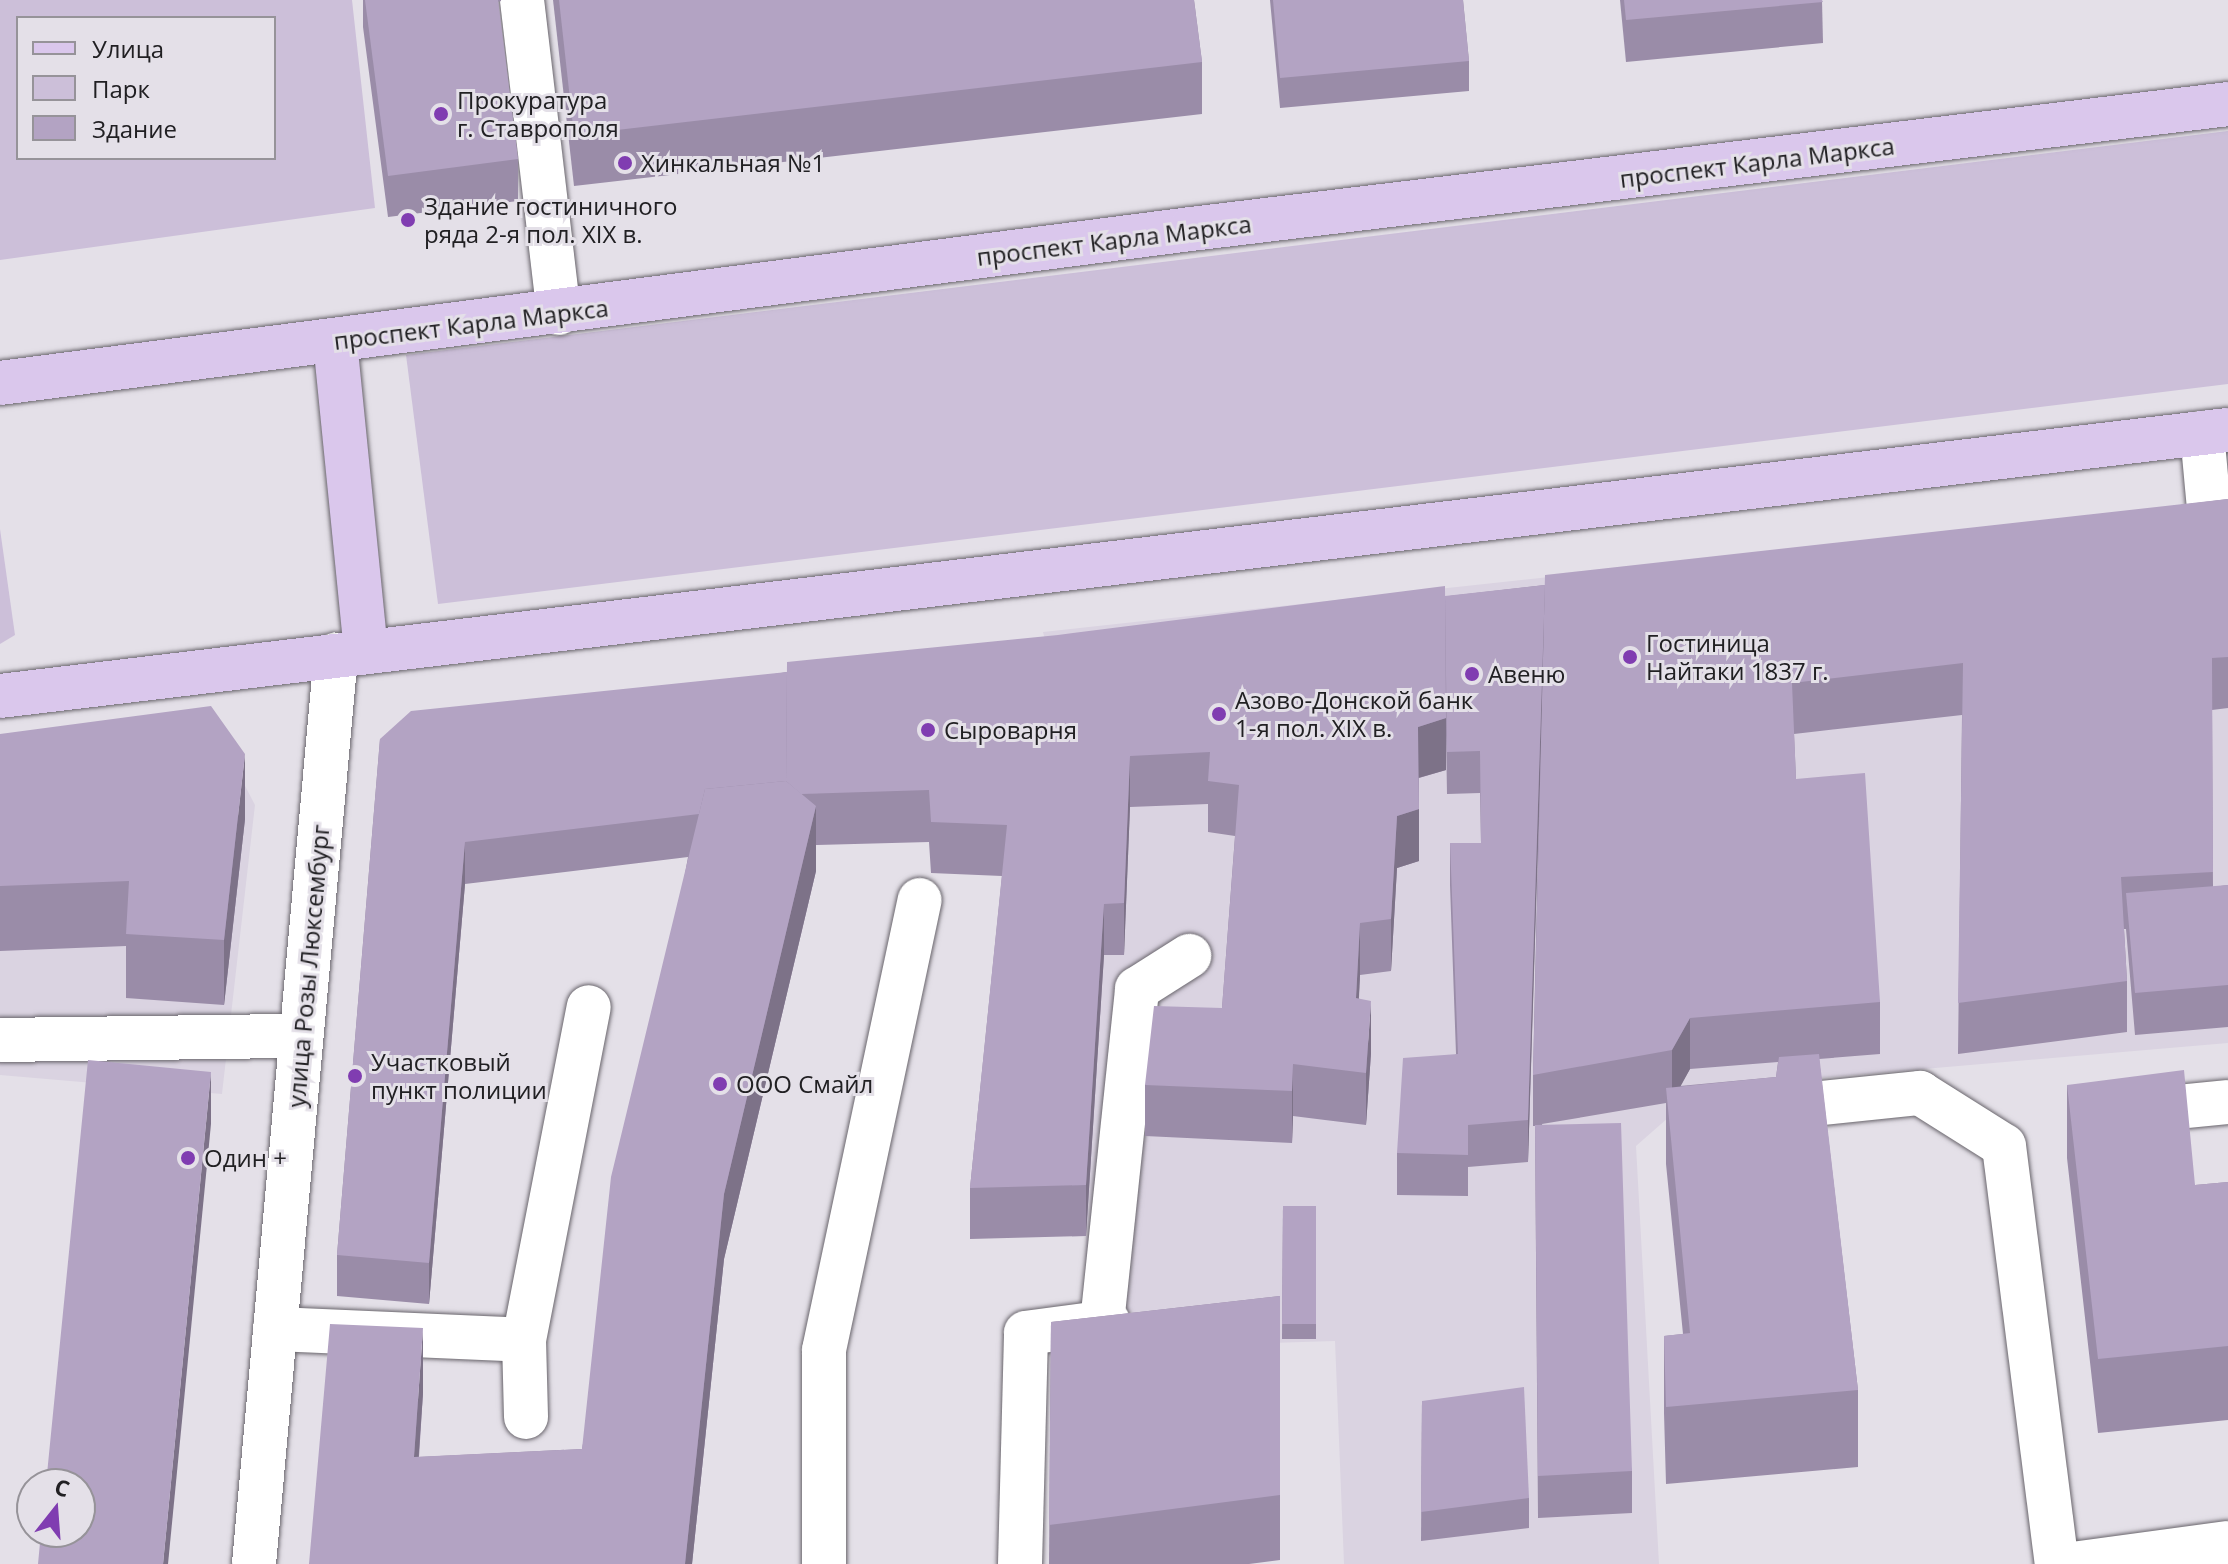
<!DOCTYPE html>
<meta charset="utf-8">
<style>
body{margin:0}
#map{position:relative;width:2228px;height:1564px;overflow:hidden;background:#e4e0e8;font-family:"Open Sans",sans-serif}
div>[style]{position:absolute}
.built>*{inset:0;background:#dad3e1}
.green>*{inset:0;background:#ccbfd9}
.roads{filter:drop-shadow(0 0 2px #69656c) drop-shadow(0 0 2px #69656c)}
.minor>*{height:44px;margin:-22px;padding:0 22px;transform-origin:22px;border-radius:22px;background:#fff}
.major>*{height:44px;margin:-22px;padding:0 22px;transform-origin:22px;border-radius:22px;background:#dac7ec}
.wall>*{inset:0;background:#9a8ca8}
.shaded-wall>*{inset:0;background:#7d7288}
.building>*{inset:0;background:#b3a3c3}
.dots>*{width:22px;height:22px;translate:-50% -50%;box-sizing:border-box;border:4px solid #e4e0e8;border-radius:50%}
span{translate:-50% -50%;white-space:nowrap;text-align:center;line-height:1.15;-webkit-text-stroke:6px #e4e0e8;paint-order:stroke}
.poi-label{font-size:24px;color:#212023}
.left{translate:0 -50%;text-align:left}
.street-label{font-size:24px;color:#212023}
.legend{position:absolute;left:16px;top:16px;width:260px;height:144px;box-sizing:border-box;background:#e4e0e8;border:2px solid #969399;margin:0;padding:10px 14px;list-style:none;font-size:24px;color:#212023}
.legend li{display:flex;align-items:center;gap:16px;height:40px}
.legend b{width:40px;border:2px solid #969399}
.north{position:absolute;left:16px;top:1468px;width:80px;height:80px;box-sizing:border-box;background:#e4e0e8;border:2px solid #969399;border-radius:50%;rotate:17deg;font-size:22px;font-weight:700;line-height:32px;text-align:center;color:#212023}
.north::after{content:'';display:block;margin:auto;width:28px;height:36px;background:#803db1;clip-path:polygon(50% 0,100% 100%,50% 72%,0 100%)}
</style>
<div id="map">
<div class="built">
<i style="clip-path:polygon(2228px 503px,2228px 1043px,1702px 1088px,1636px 1146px,1659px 1564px,1344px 1564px,1335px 1341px,1084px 1349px,1086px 1236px,1104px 955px,1124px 954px,1130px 808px,1057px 687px,1043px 632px)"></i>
<i style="clip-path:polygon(0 758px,242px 780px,255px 805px,222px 1094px,0 1075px)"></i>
</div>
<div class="green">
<i style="clip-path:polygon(evenodd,0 0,352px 0,375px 208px,0 260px,0 0,274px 18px,274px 158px,18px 158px,18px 18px,274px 18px)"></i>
<i style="clip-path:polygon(2228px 131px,2228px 384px,438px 604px,406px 355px)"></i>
<i style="clip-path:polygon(0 529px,15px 635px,0 644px)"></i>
</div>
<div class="roads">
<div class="minor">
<i style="left:522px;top:0;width:315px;rotate:83.3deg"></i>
<i style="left:2202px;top:433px;width:120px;rotate:84.7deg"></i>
<i style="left:0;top:1040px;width:301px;rotate:-0.8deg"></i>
<i style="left:1764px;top:1109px;width:157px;rotate:-5.9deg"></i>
<i style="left:1920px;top:1093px;width:99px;rotate:32.2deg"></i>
<i style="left:2004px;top:1146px;width:421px;rotate:82.8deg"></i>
<i style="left:2127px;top:1112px;width:101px;rotate:-5.7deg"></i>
<i style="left:1102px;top:1323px;width:336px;rotate:-84deg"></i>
<i style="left:1137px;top:989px;width:62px;rotate:-32.4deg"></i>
<i style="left:275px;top:1329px;width:249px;rotate:2.5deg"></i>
<i style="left:524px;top:1340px;width:77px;rotate:88.5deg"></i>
<i style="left:524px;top:1340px;width:339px;rotate:-79deg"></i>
<i style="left:254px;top:1564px;width:913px;rotate:-84.85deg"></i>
<i style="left:824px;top:1564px;width:214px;rotate:-90deg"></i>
<i style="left:824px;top:1350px;width:460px;rotate:-78deg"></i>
<i style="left:1020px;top:1564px;width:231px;rotate:-88.5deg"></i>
<i style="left:1026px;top:1333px;width:83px;rotate:-7.6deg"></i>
<i style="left:2072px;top:1564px;width:157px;rotate:-7.7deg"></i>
</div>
<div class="major">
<i style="left:335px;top:341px;width:312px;rotate:84.3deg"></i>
<i style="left:0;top:383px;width:1201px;rotate:-7.37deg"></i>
<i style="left:1191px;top:229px;width:1045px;rotate:-6.87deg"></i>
<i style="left:0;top:696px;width:2244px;rotate:-6.81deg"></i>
</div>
</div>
<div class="wall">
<i style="clip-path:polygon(363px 0,501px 0,501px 1px,498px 2px,518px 159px,518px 201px,388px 217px,363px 27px)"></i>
<i style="clip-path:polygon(553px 0,1194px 0,1202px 62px,1202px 114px,574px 186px)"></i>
<i style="clip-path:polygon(1270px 0,1463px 0,1469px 61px,1469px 91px,1280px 108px)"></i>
<i style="clip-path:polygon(1620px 0,1822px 0,1823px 43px,1626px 62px)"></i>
<i style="clip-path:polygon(evenodd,2228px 499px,2228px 708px,2212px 710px,2213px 887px,2228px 885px,2228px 1027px,2135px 1035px,2126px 929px,2124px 929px,2127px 981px,2127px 1032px,1958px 1054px,1962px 715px,1794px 734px,1796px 779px,1880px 1002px,1880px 1054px,1819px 1059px,1858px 1390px,1858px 1467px,1666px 1484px,1664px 1413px,1664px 1336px,1683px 1334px,1666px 1164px,1666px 1103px,1542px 1124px,1632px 1471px,1632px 1513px,1538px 1518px,1535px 1126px,1533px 1126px,1533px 1075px,1539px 804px,1528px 1162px,1468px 1167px,1468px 1196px,1397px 1195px,1397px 1153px,1456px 1054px,1450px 885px,1450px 843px,1481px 843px,1480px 793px,1447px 794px,1446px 734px,1446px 770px,1419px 778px,1419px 861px,1397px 868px,1391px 971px,1360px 975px,1359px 998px,1371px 1053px,1366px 1125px,1293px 1116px,1292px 1143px,1145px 1136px,1145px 1085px,1222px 1008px,1235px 836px,1208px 832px,1208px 804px,1130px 807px,1124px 955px,1104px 955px,1086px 1236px,970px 1239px,970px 1188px,1002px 876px,931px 873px,929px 842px,816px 845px,816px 871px,724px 1259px,692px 1564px,309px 1564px,423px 1393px,419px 1457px,582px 1449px,688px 857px,465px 884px,429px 1304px,337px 1296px,337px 1255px,380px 739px,787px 672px,1545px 585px,2228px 499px,1778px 1062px,1776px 1077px,1680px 1086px,1690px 1069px,1778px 1062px)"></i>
<i style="clip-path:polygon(0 734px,245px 819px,224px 1005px,126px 998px,126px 946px,0 951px)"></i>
<i style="clip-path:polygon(2067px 1085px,2195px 1185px,2228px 1182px,2228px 1420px,2098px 1433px,2067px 1158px)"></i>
<i style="clip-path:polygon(1283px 1206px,1316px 1206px,1316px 1339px,1282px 1339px)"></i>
<i style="clip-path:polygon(1280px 1296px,1280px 1560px,1249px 1564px,1049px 1564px,1051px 1322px)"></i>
<i style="clip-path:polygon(1422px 1401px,1529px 1498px,1529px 1528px,1421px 1541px)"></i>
</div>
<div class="shaded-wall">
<i style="clip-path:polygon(1545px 585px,1545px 626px,1528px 1162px,1528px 1120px)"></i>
<i style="clip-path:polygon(1446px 718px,1446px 770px,1418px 778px,1418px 727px)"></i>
<i style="clip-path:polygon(245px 754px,245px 819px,224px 1005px,224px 940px)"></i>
<i style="clip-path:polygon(1130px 756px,1130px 807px,1124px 955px,1124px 903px)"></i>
<i style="clip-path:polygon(816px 806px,816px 871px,724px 1259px,692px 1564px,685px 1564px,724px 1194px)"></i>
<i style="clip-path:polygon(1419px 809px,1419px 861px,1397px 868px,1391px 971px,1391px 919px,1397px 816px)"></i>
<i style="clip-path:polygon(465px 842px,465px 884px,429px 1304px,429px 1263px)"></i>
<i style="clip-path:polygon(1104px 904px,1104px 955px,1086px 1236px,1086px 1185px)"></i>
<i style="clip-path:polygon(1360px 923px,1360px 975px,1356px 1049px,1356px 998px)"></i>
<i style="clip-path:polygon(1371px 1001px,1371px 1053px,1366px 1125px,1366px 1073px)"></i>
<i style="clip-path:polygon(1690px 1018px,1690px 1069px,1672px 1102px,1672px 1050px)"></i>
<i style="clip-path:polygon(1293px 1064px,1293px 1116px,1292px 1143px,1292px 1091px)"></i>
<i style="clip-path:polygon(211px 1072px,211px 1124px,168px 1564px,163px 1564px)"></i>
<i style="clip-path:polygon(423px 1328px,423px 1393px,414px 1522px,414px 1457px)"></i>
</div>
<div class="building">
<i style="clip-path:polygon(365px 0,498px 0,518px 159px,388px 176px)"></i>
<i style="clip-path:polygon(559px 0,1194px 0,1202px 62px,574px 135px)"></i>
<i style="clip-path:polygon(1273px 0,1463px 0,1469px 61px,1280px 78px)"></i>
<i style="clip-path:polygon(1624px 0,1822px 0,1823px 2px,1626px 20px)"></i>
<i style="clip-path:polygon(2228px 499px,2228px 657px,2212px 658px,2213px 872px,2121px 877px,2127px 981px,1958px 1003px,1963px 663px,1792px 683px,1796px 779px,1865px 773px,1880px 1002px,1690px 1018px,1672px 1050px,1533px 1075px,1545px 575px)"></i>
<i style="clip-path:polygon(1545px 585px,1528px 1120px,1468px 1125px,1468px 1155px,1397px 1153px,1403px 1058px,1458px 1054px,1450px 843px,1481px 843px,1480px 751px,1447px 752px,1445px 596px)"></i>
<i style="clip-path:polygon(1445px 586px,1446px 718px,1418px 727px,1419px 809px,1397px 816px,1391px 919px,1360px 923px,1356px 998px,1371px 1001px,1366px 1073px,1293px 1064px,1292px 1091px,1145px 1085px,1154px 1006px,1222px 1008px,1239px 785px,1208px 781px,1210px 752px,1130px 756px,1124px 903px,1104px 904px,1086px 1185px,970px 1188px,1007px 825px,931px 822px,929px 790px,801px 794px,786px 781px,787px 662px,1058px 635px)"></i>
<i style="clip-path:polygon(787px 672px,786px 781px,705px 789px,699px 814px,465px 842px,429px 1263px,337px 1255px,380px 739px,411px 711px)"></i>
<i style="clip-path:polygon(211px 706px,245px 754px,224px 940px,126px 934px,129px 881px,0 886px,0 734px)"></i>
<i style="clip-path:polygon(786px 781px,816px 806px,724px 1194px,685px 1564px,309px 1564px,330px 1324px,423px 1328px,414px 1457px,582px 1449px,611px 1177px,705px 789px)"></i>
<i style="clip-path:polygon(2228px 885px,2228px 985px,2135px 993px,2126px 893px)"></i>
<i style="clip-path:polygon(1819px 1054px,1858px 1390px,1666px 1407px,1664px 1336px,1690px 1333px,1666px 1088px,1776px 1077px,1779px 1057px)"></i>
<i style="clip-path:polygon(88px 1060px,211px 1072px,163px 1564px,38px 1564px,41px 1532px,80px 1532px,80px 1484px,46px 1484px)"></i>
<i style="clip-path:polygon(2184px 1070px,2195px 1185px,2228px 1182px,2228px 1346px,2098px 1359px,2067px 1085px)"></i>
<i style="clip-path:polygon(1621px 1123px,1632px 1471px,1538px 1476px,1535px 1125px)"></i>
<i style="clip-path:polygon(1283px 1206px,1316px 1206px,1316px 1324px,1282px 1324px)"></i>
<i style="clip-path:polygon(1280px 1296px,1280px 1495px,1049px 1525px,1051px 1322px)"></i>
<i style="clip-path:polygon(1524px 1387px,1529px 1498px,1421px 1512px,1422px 1401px)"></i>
</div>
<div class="dots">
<i style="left:441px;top:114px;background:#803db1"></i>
<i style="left:625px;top:163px;background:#803db1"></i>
<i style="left:408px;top:220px;background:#803db1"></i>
<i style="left:1630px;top:657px;background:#803db1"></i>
<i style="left:1472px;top:674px;background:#803db1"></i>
<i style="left:1219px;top:714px;background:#803db1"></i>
<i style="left:928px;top:730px;background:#803db1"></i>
<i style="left:355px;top:1076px;background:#803db1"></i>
<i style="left:720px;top:1084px;background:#803db1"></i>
<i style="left:188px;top:1158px;background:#803db1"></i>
</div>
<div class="poi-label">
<span class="left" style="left:457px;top:114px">Прокуратура<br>г. Ставрополя</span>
<span class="left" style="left:641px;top:163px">Хинкальная №1</span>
<span class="left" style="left:424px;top:220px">Здание гостиничного<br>ряда 2-я пол. XIX в.</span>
<span class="left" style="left:1646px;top:657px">Гостиница<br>Найтаки 1837 г.</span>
<span class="left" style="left:1488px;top:674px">Авеню</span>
<span class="left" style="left:1235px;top:714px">Азово-Донской банк<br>1-я пол. XIX в.</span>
<span class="left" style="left:944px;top:730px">Сыроварня</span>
<span class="left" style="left:371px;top:1076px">Участковый<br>пункт полиции</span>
<span class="left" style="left:736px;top:1084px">ООО Смайл</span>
<span class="left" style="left:204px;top:1158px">Один +</span>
</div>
<div class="street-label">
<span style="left:1757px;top:162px;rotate:-7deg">проспект Карла Маркса</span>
<span style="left:1114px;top:240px;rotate:-7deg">проспект Карла Маркса</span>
<span style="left:471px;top:324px;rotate:-7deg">проспект Карла Маркса</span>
<span style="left:308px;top:966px;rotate:-85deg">улица Розы Люксембург</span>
</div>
<ul class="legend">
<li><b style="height:10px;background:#dac7ec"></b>Улица</li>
<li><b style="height:22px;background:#ccbfd9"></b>Парк</li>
<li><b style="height:22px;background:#b3a3c3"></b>Здание</li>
</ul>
<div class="north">С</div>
</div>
